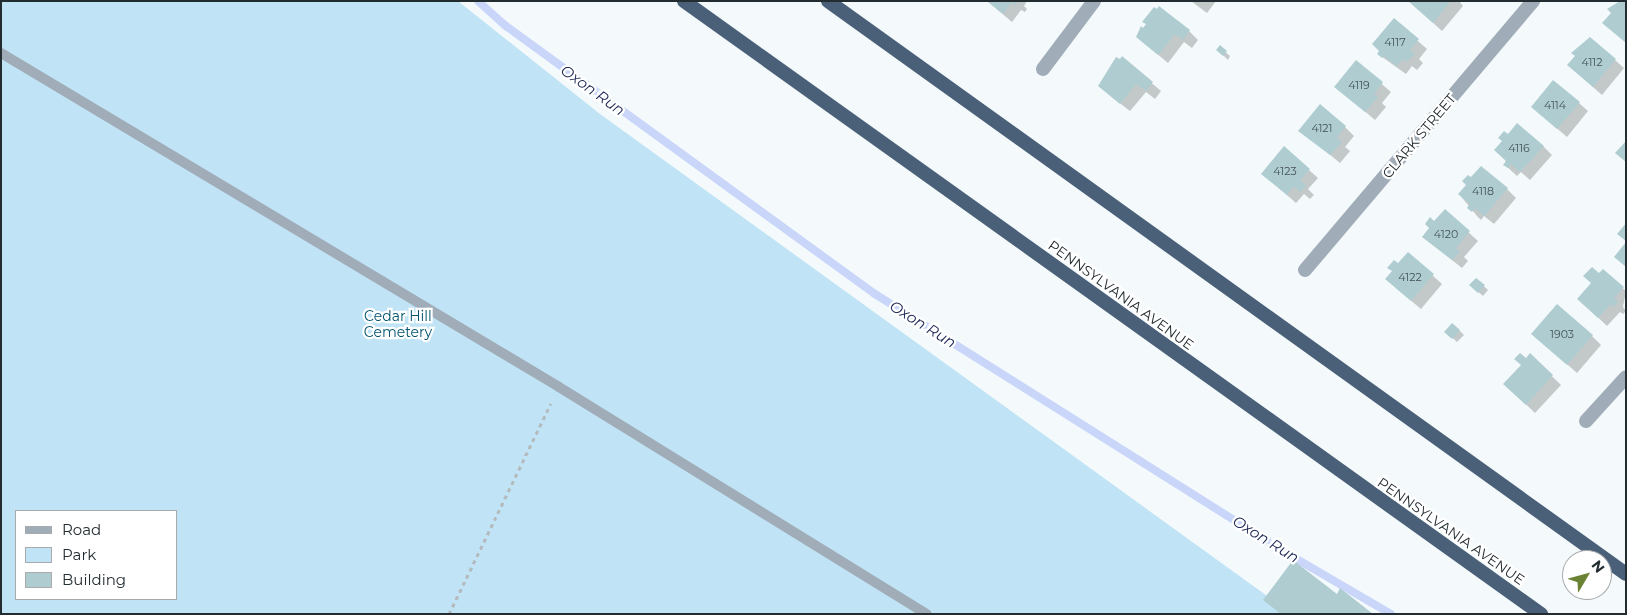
<!DOCTYPE html>
<style>
body{margin:0}
#map{position:relative;width:1627px;height:615px;overflow:hidden;background:#f4fafc;font-family:Montserrat,sans-serif}
div>[style]{position:absolute}
.green>*{inset:0;background:#c0e4f5}
.shadow>*{inset:0;background:#0003}
.stream>*{height:8px;margin:-4px;padding:0 4px;transform-origin:4px;border-radius:4px;background:#c9d6f9}
.building>*{inset:0;background:#afcdd1}
.path>*{height:3px;margin-top:-1.5px;transform-origin:0;background:repeating-linear-gradient(90deg,#b4bbbe 0 4px,transparent 0 8px)}
.service>*{height:10px;margin:-5px;padding:0 5px;transform-origin:5px;border-radius:5px;background:#a0acb8}
.minor>*{height:14px;margin:-7px;padding:0 7px;transform-origin:7px;border-radius:7px;background:#a0acb8}
.trunk>*{height:14px;margin:-7px;padding:0 7px;transform-origin:7px;border-radius:7px;background:#4a6078}
span{translate:-50% -50%;white-space:nowrap;text-align:center;line-height:1.15;-webkit-text-stroke:4.5px #fff;paint-order:stroke}
.number-label{font-size:11px;color:#455459}
.number-label span{-webkit-text-stroke-width:0}
.street-label{font-size:14px;color:#222c31}
.park-label{font-size:14px;color:#02546f}
.water-label{font-size:15px;color:#202b58;font-style:italic}
.frame{position:absolute;inset:0;border:2px solid #222c31;pointer-events:none}
.legend{position:absolute;left:15px;top:510px;width:162px;height:90px;box-sizing:border-box;background:#fff;border:1px solid #a7abad;margin:0;padding:6px 9px;list-style:none;font-size:15px;color:#222c31}
.legend li{display:flex;align-items:center;gap:10px;height:25px}
.legend b{width:25px;border:1px solid #a7abad}
.north{position:absolute;left:1562px;top:550px;width:50px;height:50px;box-sizing:border-box;background:#fff;border:1px solid #a7abad;border-radius:50%;rotate:53deg;font-size:14px;font-weight:700;line-height:20px;text-align:center;color:#222c31}
.north::after{content:'';display:block;margin:auto;width:18px;height:22px;background:#6a8234;clip-path:polygon(50% 0,100% 100%,50% 72%,0 100%)}
</style>
<div id="map">
<div class="green">
<i style="clip-path:polygon(evenodd,1px 1px,458px 1px,600px 114px,1292px 614px,1px 614px,1px 1px,16px 511px,176px 511px,176px 599px,16px 599px,16px 511px)"></i>
</div>
<div class="shadow">
<i style="clip-path:polygon(987px 1px,1027px 1px,1024px 6px,1027px 9px,1025px 12px,1021px 10px,1012px 22px)"></i>
<i style="clip-path:polygon(1191px 1px,1216px 1px,1207px 13px)"></i>
<i style="clip-path:polygon(1409px 1px,1459px 1px,1463px 6px,1442px 31px)"></i>
<i style="clip-path:polygon(1394px 20px,1427px 49px,1419px 59px,1423px 63px,1417px 70px,1412px 66px,1406px 74px,1378px 54px)"></i>
<i style="clip-path:polygon(1147px 25px,1189px 31px,1198px 40px,1192px 48px,1184px 42px,1168px 63px,1137px 37px)"></i>
<i style="clip-path:polygon(1590px 38px,1624px 68px,1602px 95px,1568px 65px)"></i>
<i style="clip-path:polygon(1220px 47px,1230px 56px,1228px 60px,1222px 54px)"></i>
<i style="clip-path:polygon(1122px 58px,1161px 91px,1155px 99px,1146px 92px,1130px 111px,1108px 94px)"></i>
<i style="clip-path:polygon(1356px 62px,1391px 92px,1382px 103px,1386px 107px,1375px 120px,1336px 87px)"></i>
<i style="clip-path:polygon(1579px 103px,1588px 111px,1567px 137px,1532px 107px)"></i>
<i style="clip-path:polygon(1345px 127px,1354px 136px,1345px 147px,1350px 151px,1340px 163px,1300px 130px)"></i>
<i style="clip-path:polygon(1508px 136px,1543px 146px,1552px 155px,1530px 180px,1521px 172px,1517px 176px,1505px 165px)"></i>
<i style="clip-path:polygon(1309px 170px,1318px 178px,1308px 189px,1314px 195px,1310px 199px,1304px 194px,1296px 203px,1263px 174px)"></i>
<i style="clip-path:polygon(1467px 185px,1507px 189px,1516px 198px,1494px 224px,1484px 216px,1481px 220px,1477px 216px,1459px 194px)"></i>
<i style="clip-path:polygon(1445px 211px,1478px 241px,1464px 257px,1468px 261px,1462px 268px,1423px 237px)"></i>
<i style="clip-path:polygon(1408px 253px,1442px 284px,1421px 309px,1396px 288px,1398px 265px)"></i>
<i style="clip-path:polygon(1603px 270px,1626px 291px,1623px 307px,1626px 311px,1623px 314px,1620px 312px,1607px 326px,1587px 307px,1592px 283px)"></i>
<i style="clip-path:polygon(1476px 279px,1488px 290px,1483px 296px,1475px 289px)"></i>
<i style="clip-path:polygon(1453px 324px,1464px 335px,1457px 342px,1446px 332px)"></i>
<i style="clip-path:polygon(1592px 336px,1601px 345px,1577px 373px,1542px 342px)"></i>
<i style="clip-path:polygon(1530px 355px,1561px 385px,1535px 413px,1514px 393px,1522px 365px)"></i>
</div>
<div class="stream">
<i style="left:478px;top:1px;width:38px;rotate:42deg"></i>
<i style="left:506px;top:26px;width:456px;rotate:36deg"></i>
<i style="left:875px;top:294px;width:496px;rotate:32.2deg"></i>
<i style="left:1295px;top:558px;width:111px;rotate:30.3deg"></i>
</div>
<div class="building">
<i style="clip-path:polygon(987px 1px,1018px 1px,1015px 5px,1012px 2px,1003px 14px)"></i>
<i style="clip-path:polygon(1408px 1px,1451px 1px,1433px 23px)"></i>
<i style="clip-path:polygon(1620px 1px,1626px 1px,1626px 43px,1602px 23px,1611px 13px,1607px 9px)"></i>
<i style="clip-path:polygon(1159px 6px,1190px 30px,1183px 40px,1175px 34px,1158px 55px,1136px 37px,1141px 26px,1143px 28px,1146px 24px,1142px 22px,1154px 7px,1157px 9px)"></i>
<i style="clip-path:polygon(1394px 18px,1419px 39px,1410px 50px,1415px 54px,1407px 62px,1403px 59px,1397px 66px,1384px 56px,1382px 58px,1377px 54px,1379px 51px,1372px 44px)"></i>
<i style="clip-path:polygon(1590px 37px,1616px 59px,1593px 87px,1567px 65px,1575px 56px,1571px 53px)"></i>
<i style="clip-path:polygon(1220px 45px,1227px 51px,1223px 56px,1216px 50px)"></i>
<i style="clip-path:polygon(1122px 56px,1153px 82px,1146px 91px,1136px 84px,1120px 104px,1098px 86px,1116px 57px,1120px 59px)"></i>
<i style="clip-path:polygon(1356px 60px,1383px 82px,1374px 94px,1378px 97px,1365px 112px,1334px 87px)"></i>
<i style="clip-path:polygon(1553px 80px,1580px 102px,1557px 129px,1531px 107px)"></i>
<i style="clip-path:polygon(1320px 104px,1346px 126px,1337px 138px,1342px 142px,1330px 155px,1298px 131px)"></i>
<i style="clip-path:polygon(1517px 123px,1544px 146px,1520px 172px,1511px 164px,1508px 168px,1503px 165px,1506px 161px,1494px 150px,1502px 141px,1498px 138px,1504px 131px,1508px 134px)"></i>
<i style="clip-path:polygon(1626px 141px,1626px 162px,1615px 153px)"></i>
<i style="clip-path:polygon(1284px 146px,1310px 169px,1300px 180px,1306px 185px,1300px 192px,1294px 186px,1287px 195px,1261px 174px)"></i>
<i style="clip-path:polygon(1481px 166px,1508px 188px,1484px 216px,1475px 208px,1472px 212px,1467px 208px,1470px 204px,1458px 194px,1466px 185px,1462px 181px,1468px 175px,1471px 177px)"></i>
<i style="clip-path:polygon(1445px 209px,1470px 231px,1456px 248px,1460px 252px,1452px 260px,1422px 237px,1429px 228px,1425px 224px,1430px 217px,1434px 221px)"></i>
<i style="clip-path:polygon(1626px 223px,1626px 241px,1617px 234px)"></i>
<i style="clip-path:polygon(1626px 242px,1626px 267px,1614px 257px)"></i>
<i style="clip-path:polygon(1408px 252px,1434px 274px,1411px 301px,1385px 279px,1392px 271px,1387px 268px,1394px 260px,1398px 263px)"></i>
<i style="clip-path:polygon(1592px 267px,1599px 273px,1603px 269px,1624px 287px,1614px 298px,1618px 301px,1614px 307px,1611px 304px,1598px 318px,1577px 299px,1591px 283px,1583px 276px)"></i>
<i style="clip-path:polygon(1476px 278px,1485px 285px,1478px 293px,1469px 285px)"></i>
<i style="clip-path:polygon(1557px 304px,1593px 335px,1567px 365px,1531px 334px)"></i>
<i style="clip-path:polygon(1452px 323px,1460px 330px,1452px 339px,1444px 332px)"></i>
<i style="clip-path:polygon(1520px 353px,1526px 358px,1530px 353px,1553px 375px,1526px 405px,1503px 384px,1521px 365px,1514px 359px)"></i>
<i style="clip-path:polygon(1293px 560px,1337px 594px,1340px 588px,1373px 614px,1281px 614px,1263px 600px)"></i>
</div>
<div class="path">
<i style="left:449px;top:614px;width:234px;rotate:-64.2deg"></i>
</div>
<div class="service">
<i style="left:1px;top:53px;width:650px;rotate:30.9deg"></i>
<i style="left:559px;top:387px;width:432px;rotate:31.7deg"></i>
</div>
<div class="minor">
<i style="left:1043px;top:69px;width:85px;rotate:-53.1deg"></i>
<i style="left:1305px;top:270px;width:353px;rotate:-49.7deg"></i>
<i style="left:1586px;top:421px;width:59px;rotate:-47.7deg"></i>
</div>
<div class="trunk">
<i style="left:684px;top:1px;width:1054px;rotate:35.58deg"></i>
<i style="left:828px;top:1px;width:982px;rotate:35.68deg"></i>
</div>
<div class="number-label">
<span style="left:1395px;top:42px">4117</span>
<span style="left:1592px;top:62px">4112</span>
<span style="left:1359px;top:85px">4119</span>
<span style="left:1555px;top:105px">4114</span>
<span style="left:1322px;top:128px">4121</span>
<span style="left:1519px;top:148px">4116</span>
<span style="left:1285px;top:171px">4123</span>
<span style="left:1483px;top:191px">4118</span>
<span style="left:1446px;top:234px">4120</span>
<span style="left:1410px;top:277px">4122</span>
<span style="left:1562px;top:334px">1903</span>
</div>
<div class="street-label">
<span style="left:1419px;top:136px;rotate:-50deg">CLARK STREET</span>
<span style="left:1121px;top:295px;rotate:36deg">PENNSYLVANIA AVENUE</span>
<span style="left:1451px;top:531px;rotate:35deg">PENNSYLVANIA AVENUE</span>
</div>
<div class="park-label">
<span style="left:398px;top:324px">Cedar Hill<br>Cemetery</span>
</div>
<div class="water-label">
<span style="left:593px;top:90px;rotate:36deg">Oxon Run</span>
<span style="left:923px;top:324px;rotate:32deg">Oxon Run</span>
<span style="left:1266px;top:539px;rotate:32deg">Oxon Run</span>
</div>
<div class="frame"></div>
<ul class="legend">
<li><b style="height:6px;background:#a0acb8"></b>Road</li>
<li><b style="height:14px;background:#c0e4f5"></b>Park</li>
<li><b style="height:14px;background:#afcdd1"></b>Building</li>
</ul>
<div class="north">N</div>
</div>
